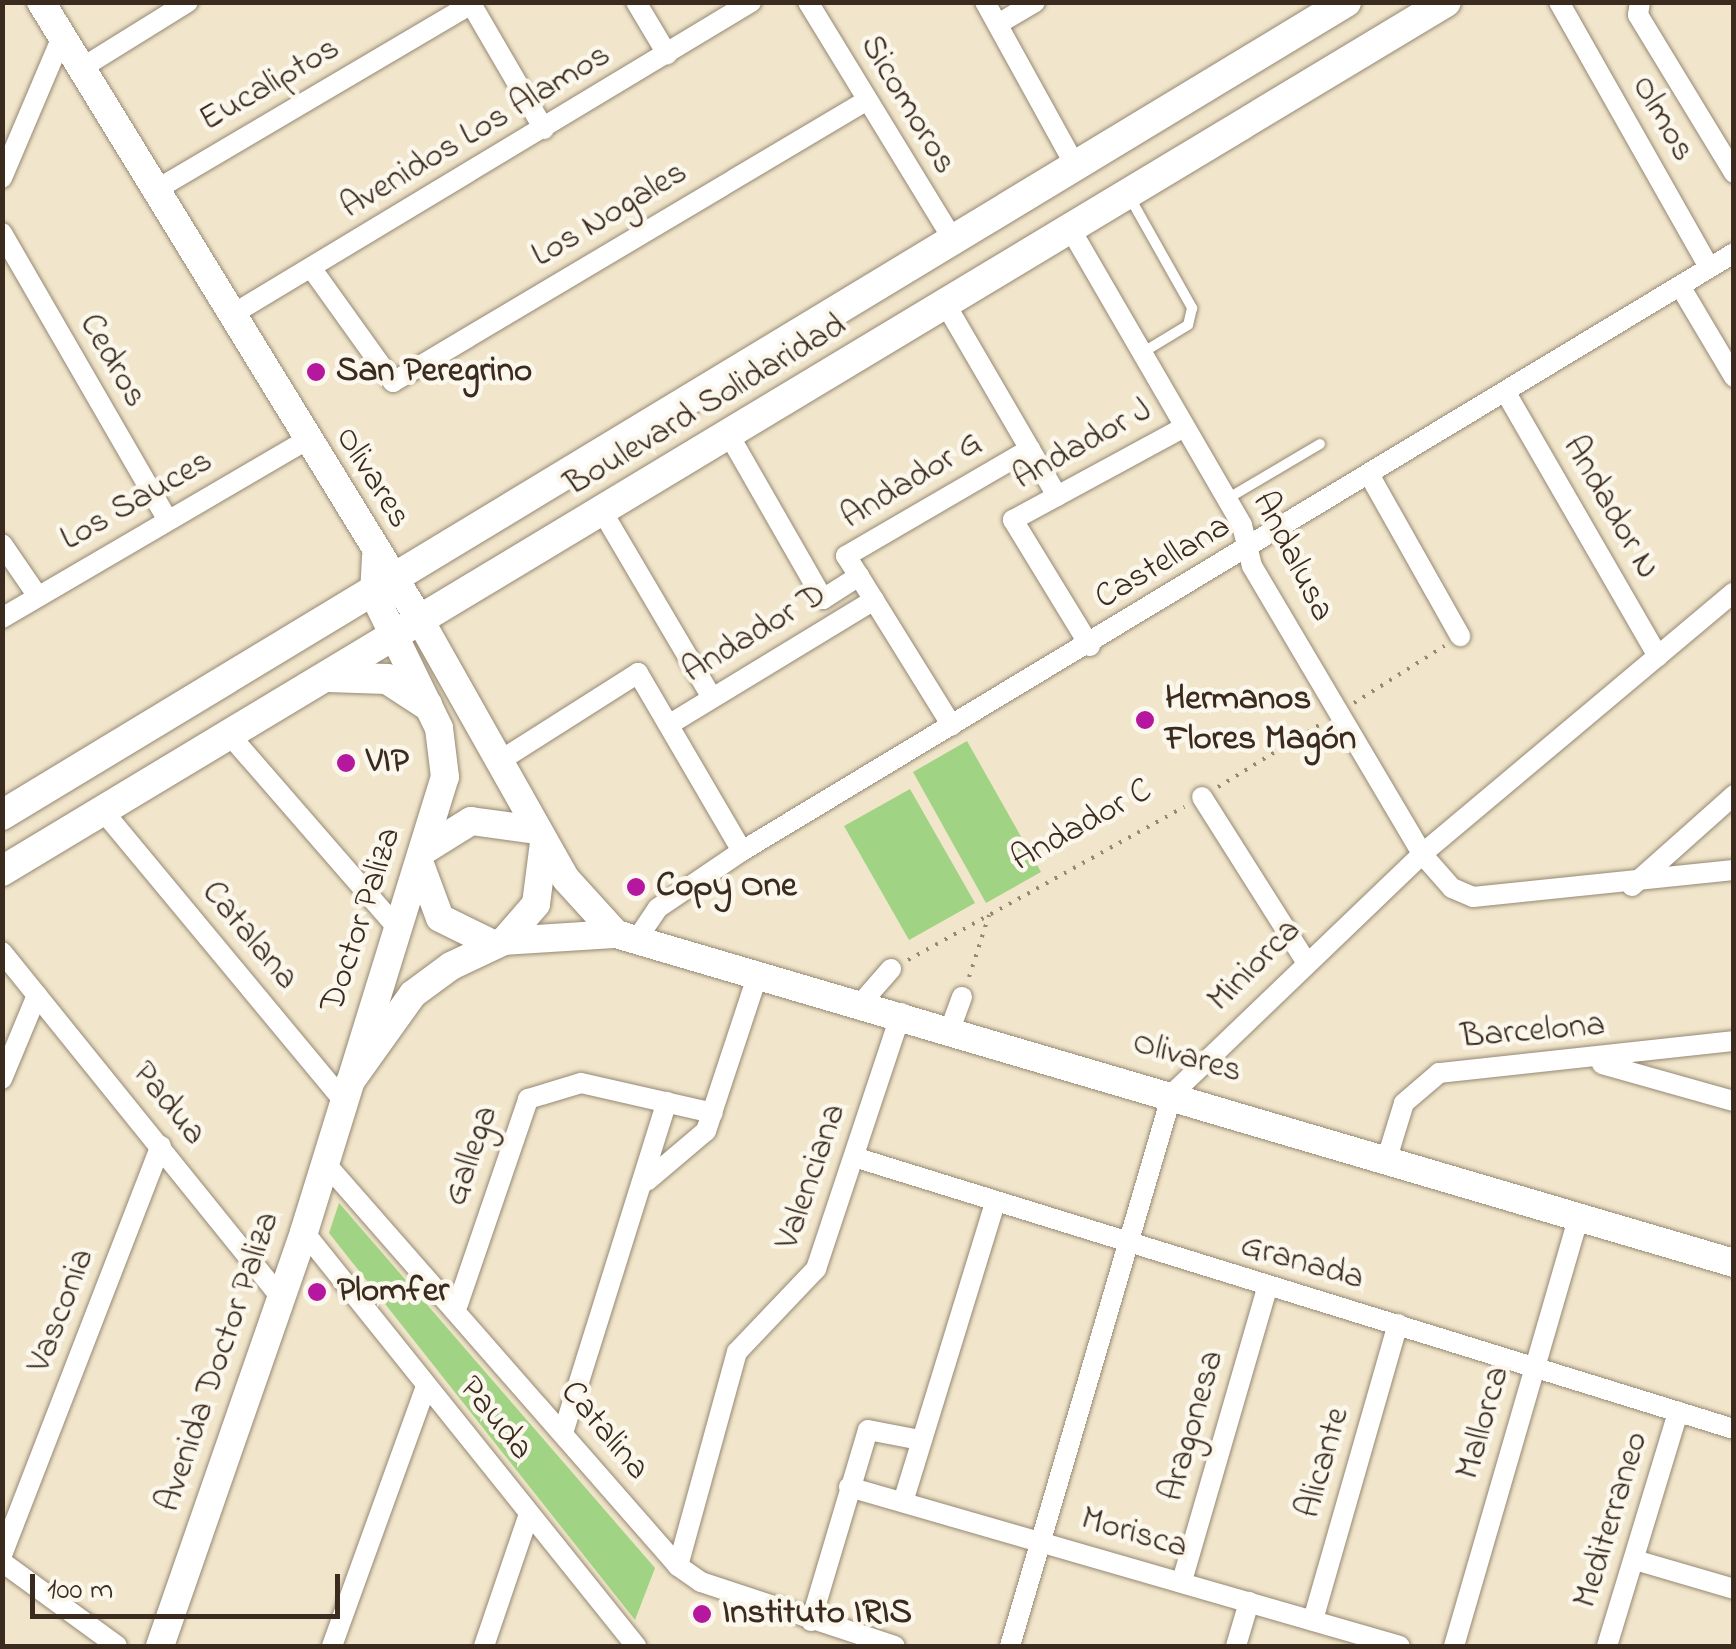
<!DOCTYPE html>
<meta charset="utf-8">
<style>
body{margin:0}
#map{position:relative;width:1736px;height:1649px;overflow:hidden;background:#f1e6cb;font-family:"Indie Flower",sans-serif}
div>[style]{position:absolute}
.green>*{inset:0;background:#a0d383}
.path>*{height:4px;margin-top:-2px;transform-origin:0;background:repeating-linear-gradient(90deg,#968874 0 2.5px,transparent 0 10.5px)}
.roads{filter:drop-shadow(0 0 2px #968874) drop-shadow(0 0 2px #968874)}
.lane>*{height:10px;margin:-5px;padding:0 5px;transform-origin:5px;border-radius:5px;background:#fff}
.street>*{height:20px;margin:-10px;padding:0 10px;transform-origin:10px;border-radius:10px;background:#fff}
.secondary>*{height:28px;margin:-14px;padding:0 14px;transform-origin:14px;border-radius:14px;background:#fff}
.primary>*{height:30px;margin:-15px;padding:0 15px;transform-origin:15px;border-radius:15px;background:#fff}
.dots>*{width:28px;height:28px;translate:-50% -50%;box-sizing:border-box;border:5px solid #fbf7ec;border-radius:50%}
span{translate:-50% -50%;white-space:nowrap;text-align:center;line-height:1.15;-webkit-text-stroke:9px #fbf7ec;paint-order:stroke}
.street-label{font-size:35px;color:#3b2a1e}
.poi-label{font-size:35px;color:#3b2a1e;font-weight:700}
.left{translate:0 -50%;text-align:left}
.frame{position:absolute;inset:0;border:5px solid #3b2a1e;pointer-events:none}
.scale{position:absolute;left:30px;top:1574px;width:310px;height:45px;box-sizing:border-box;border:5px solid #3b2a1e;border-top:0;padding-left:12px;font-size:30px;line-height:35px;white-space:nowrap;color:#3b2a1e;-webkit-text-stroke:8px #fbf7ec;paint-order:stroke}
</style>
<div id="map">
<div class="green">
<i style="clip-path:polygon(967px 741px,1041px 872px,986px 903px,913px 772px)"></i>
<i style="clip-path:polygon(910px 789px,975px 903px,909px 940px,844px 826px)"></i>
<i style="clip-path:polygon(339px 1203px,655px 1568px,635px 1620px,329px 1233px)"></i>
</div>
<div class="path">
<i style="left:1354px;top:703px;width:107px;rotate:-32.3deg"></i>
<i style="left:1218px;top:787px;width:121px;rotate:-31.5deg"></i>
<i style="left:908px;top:960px;width:316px;rotate:-29deg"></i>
<i style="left:969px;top:977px;width:65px;rotate:-72.1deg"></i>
</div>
<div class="roads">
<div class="lane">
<i style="left:1129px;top:196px;width:129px;rotate:60.6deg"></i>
<i style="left:1192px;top:308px;width:17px;rotate:103deg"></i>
<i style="left:1188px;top:325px;width:54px;rotate:148.7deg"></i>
<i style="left:1227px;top:499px;width:108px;rotate:-30.6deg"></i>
</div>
<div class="street">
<i style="left:470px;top:2px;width:147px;rotate:59.8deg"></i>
<i style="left:636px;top:2px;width:61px;rotate:59.2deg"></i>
<i style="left:808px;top:2px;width:279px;rotate:58.6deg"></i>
<i style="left:985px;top:2px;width:186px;rotate:61.1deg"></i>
<i style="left:1559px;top:2px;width:305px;rotate:60.5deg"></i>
<i style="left:1640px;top:2px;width:13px;rotate:99deg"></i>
<i style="left:1638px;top:15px;width:185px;rotate:58.7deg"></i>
<i style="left:998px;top:24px;width:43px;rotate:-30.7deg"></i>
<i style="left:80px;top:69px;width:127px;rotate:-31.8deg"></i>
<i style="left:2px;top:178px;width:151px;rotate:-67deg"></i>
<i style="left:154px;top:191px;width:368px;rotate:-30.5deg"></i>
<i style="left:1071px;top:230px;width:341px;rotate:59.9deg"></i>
<i style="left:1242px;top:525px;width:42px;rotate:76.3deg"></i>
<i style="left:1252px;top:566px;width:334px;rotate:59.4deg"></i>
<i style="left:1422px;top:854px;width:45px;rotate:48.6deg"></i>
<i style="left:1452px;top:888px;width:23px;rotate:23deg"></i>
<i style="left:1473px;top:897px;width:262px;rotate:-5.9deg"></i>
<i style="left:2px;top:233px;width:332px;rotate:60deg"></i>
<i style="left:312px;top:269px;width:139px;rotate:54.4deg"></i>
<i style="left:393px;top:382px;width:548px;rotate:-30.73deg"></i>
<i style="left:1680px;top:286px;width:106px;rotate:59.3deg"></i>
<i style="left:946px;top:305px;width:221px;rotate:59.8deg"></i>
<i style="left:233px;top:314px;width:605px;rotate:-31.06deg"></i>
<i style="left:1506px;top:393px;width:304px;rotate:60deg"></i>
<i style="left:729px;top:435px;width:189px;rotate:60.2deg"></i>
<i style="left:823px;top:599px;width:43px;rotate:-32.6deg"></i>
<i style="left:859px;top:576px;width:176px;rotate:58.2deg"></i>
<i style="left:1370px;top:476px;width:184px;rotate:60.6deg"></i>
<i style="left:602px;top:511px;width:217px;rotate:59.5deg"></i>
<i style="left:2px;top:544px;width:62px;rotate:55.5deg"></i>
<i style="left:859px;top:576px;width:24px;rotate:-123deg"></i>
<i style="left:846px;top:556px;width:213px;rotate:-30.2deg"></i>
<i style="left:2px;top:618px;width:351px;rotate:-30.3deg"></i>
<i style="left:1090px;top:646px;width:148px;rotate:-121.4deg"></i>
<i style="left:1013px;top:520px;width:195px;rotate:-28.5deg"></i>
<i style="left:670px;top:724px;width:239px;rotate:-31.3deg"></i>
<i style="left:227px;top:732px;width:261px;rotate:49deg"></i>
<i style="left:498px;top:762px;width:166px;rotate:-32.4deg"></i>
<i style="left:638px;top:673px;width:206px;rotate:59.7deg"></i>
<i style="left:1202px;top:797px;width:193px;rotate:57.7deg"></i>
<i style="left:103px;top:811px;width:378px;rotate:50.3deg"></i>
<i style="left:1632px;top:886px;width:137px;rotate:-41.7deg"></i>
<i style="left:637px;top:939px;width:37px;rotate:-56deg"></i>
<i style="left:658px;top:908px;width:102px;rotate:-34.2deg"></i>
<i style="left:742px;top:851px;width:1158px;rotate:-31.08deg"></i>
<i style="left:2px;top:952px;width:444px;rotate:51.1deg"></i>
<i style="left:862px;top:1002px;width:44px;rotate:-48.7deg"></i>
<i style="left:951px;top:1027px;width:32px;rotate:-70deg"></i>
<i style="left:1602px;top:1064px;width:137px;rotate:15.7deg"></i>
<i style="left:2px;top:1079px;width:91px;rotate:-67.4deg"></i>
<i style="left:1388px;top:1155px;width:54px;rotate:-72.9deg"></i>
<i style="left:1404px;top:1103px;width:46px;rotate:-40.6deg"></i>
<i style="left:1439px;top:1073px;width:297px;rotate:-6.2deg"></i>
<i style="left:854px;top:1157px;width:921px;rotate:17.18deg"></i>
<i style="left:326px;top:1164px;width:534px;rotate:48.79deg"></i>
<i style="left:678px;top:1566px;width:28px;rotate:35deg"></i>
<i style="left:701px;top:1582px;width:204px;rotate:18.3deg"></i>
<i style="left:647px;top:1181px;width:77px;rotate:-40.3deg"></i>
<i style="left:706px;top:1131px;width:165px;rotate:-71.7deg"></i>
<i style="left:304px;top:1232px;width:531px;rotate:51.27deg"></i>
<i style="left:458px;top:1304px;width:217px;rotate:-71.1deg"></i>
<i style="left:528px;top:1099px;width:55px;rotate:-16.8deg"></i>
<i style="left:581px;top:1083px;width:135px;rotate:12.8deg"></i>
<i style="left:563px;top:1433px;width:347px;rotate:-72.6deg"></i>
<i style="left:849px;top:1487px;width:573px;rotate:16.1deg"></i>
<i style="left:903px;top:1502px;width:310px;rotate:-72.9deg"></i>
<i style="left:2px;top:1555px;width:439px;rotate:-68.8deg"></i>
<i style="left:1635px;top:1560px;width:103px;rotate:16.3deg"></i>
<i style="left:2px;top:1562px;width:142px;rotate:36.1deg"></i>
<i style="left:678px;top:1566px;width:222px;rotate:-74.6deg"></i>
<i style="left:737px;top:1352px;width:115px;rotate:-46.4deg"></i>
<i style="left:816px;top:1269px;width:270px;rotate:-71.6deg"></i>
<i style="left:1182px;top:1581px;width:305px;rotate:-73.8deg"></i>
<i style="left:1313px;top:1620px;width:308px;rotate:-74deg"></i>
<i style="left:811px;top:1621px;width:199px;rotate:-73.4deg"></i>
<i style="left:868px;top:1430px;width:53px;rotate:10.9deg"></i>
<i style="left:332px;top:1646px;width:276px;rotate:-70.1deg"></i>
<i style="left:484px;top:1646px;width:139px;rotate:-71.2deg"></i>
<i style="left:1010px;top:1646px;width:575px;rotate:-73.64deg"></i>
<i style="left:1172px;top:1094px;width:347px;rotate:-43.8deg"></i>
<i style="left:1422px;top:854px;width:407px;rotate:-40deg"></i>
<i style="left:1236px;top:1646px;width:46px;rotate:-73.5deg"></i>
<i style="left:1454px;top:1646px;width:446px;rotate:-73.8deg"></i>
<i style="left:1607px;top:1646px;width:245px;rotate:-73.1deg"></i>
</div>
<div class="secondary">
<i style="left:41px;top:2px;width:725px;rotate:58.48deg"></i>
<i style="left:420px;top:620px;width:297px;rotate:60.6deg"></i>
<i style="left:566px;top:879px;width:74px;rotate:47.7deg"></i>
<i style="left:426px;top:849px;width:53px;rotate:-31.9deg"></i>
<i style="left:471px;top:821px;width:67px;rotate:7.8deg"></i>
<i style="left:421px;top:867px;width:54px;rotate:69.6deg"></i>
<i style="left:440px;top:918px;width:59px;rotate:26.1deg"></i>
<i style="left:504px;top:941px;width:49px;rotate:-49.1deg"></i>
<i style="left:536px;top:904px;width:63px;rotate:-82.6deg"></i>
<i style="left:350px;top:1082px;width:108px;rotate:-54.4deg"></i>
<i style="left:413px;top:994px;width:47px;rotate:-36.4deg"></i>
<i style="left:451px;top:966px;width:59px;rotate:-25.3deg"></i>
<i style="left:504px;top:941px;width:112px;rotate:-3.6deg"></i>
<i style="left:616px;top:934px;width:1165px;rotate:16.4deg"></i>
<i style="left:160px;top:1646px;width:438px;rotate:-70.8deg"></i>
<i style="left:304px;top:1232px;width:476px;rotate:-72.8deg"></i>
<i style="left:445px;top:777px;width:49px;rotate:-97deg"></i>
<i style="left:439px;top:728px;width:148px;rotate:-116deg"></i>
<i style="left:374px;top:595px;width:38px;rotate:-87deg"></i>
</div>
<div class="primary">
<i style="left:328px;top:677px;width:59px;rotate:1.9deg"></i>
<i style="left:387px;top:679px;width:48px;rotate:33deg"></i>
<i style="left:2px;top:815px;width:1571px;rotate:-31.17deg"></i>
<i style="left:2px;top:871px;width:1685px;rotate:-31.04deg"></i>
</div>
</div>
<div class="dots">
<i style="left:316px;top:372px;background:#b5179e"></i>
<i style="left:1145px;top:720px;background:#b5179e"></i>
<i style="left:346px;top:763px;background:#b5179e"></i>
<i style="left:636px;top:887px;background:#b5179e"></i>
<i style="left:317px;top:1292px;background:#b5179e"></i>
<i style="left:702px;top:1614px;background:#b5179e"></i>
</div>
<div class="street-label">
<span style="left:270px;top:85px;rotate:-30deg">Eucaliptos</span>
<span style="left:907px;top:105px;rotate:59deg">Sicomoros</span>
<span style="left:1662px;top:119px;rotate:60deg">Olmos</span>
<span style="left:476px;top:132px;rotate:-31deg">Avenidos Los Alamos</span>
<span style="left:610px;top:215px;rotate:-31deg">Los Nogales</span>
<span style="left:112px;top:361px;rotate:60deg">Cedros</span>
<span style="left:706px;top:406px;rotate:-31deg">Boulevard Solidaridad</span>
<span style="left:1083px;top:445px;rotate:-29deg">Andador J</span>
<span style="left:372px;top:478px;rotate:58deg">Olivares</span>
<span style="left:912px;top:481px;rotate:-31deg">Andador G</span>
<span style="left:137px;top:501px;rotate:-30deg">Los Sauces</span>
<span style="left:1610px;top:508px;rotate:60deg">Andador N</span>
<span style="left:1292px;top:557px;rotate:63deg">Andalusa</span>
<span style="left:1163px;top:563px;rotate:-31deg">Castellana</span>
<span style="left:755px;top:634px;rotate:-31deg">Andador D</span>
<span style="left:1082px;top:826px;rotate:-29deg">Andador C</span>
<span style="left:362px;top:920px;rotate:-72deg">Doctor Paliza</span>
<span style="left:249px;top:936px;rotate:50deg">Catalana</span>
<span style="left:1255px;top:966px;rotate:-45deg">Miniorca</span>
<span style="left:1533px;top:1032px;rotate:-5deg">Barcelona</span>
<span style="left:1187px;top:1058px;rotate:16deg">Olivares</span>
<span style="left:168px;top:1104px;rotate:51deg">Padua</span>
<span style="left:472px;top:1156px;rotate:-71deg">Gallega</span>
<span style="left:812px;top:1177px;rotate:-71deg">Valenciana</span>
<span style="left:1302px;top:1263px;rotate:16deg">Granada</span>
<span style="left:62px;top:1311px;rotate:-69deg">Vasconia</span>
<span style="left:219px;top:1362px;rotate:-71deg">Avenida Doctor Paliza</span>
<span style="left:495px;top:1419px;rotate:51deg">Pauda</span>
<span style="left:1484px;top:1423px;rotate:-74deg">Mallorca</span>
<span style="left:1193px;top:1426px;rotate:-74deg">Aragonesa</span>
<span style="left:604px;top:1431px;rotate:50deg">Catalina</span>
<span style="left:1324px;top:1463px;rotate:-74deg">Alicante</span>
<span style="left:1612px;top:1520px;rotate:-73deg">Mediterraneo</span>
<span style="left:1134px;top:1534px;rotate:16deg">Morisca</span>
</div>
<div class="poi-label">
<span class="left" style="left:336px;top:372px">San Peregrino</span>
<span class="left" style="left:1165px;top:720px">Hermanos<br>Flores Magón</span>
<span class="left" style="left:366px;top:763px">VIP</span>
<span class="left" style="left:656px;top:887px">Copy One</span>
<span class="left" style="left:337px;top:1292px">Plomfer</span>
<span class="left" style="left:722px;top:1614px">Instituto IRIS</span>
</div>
<div class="frame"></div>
<div class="scale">100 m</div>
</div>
